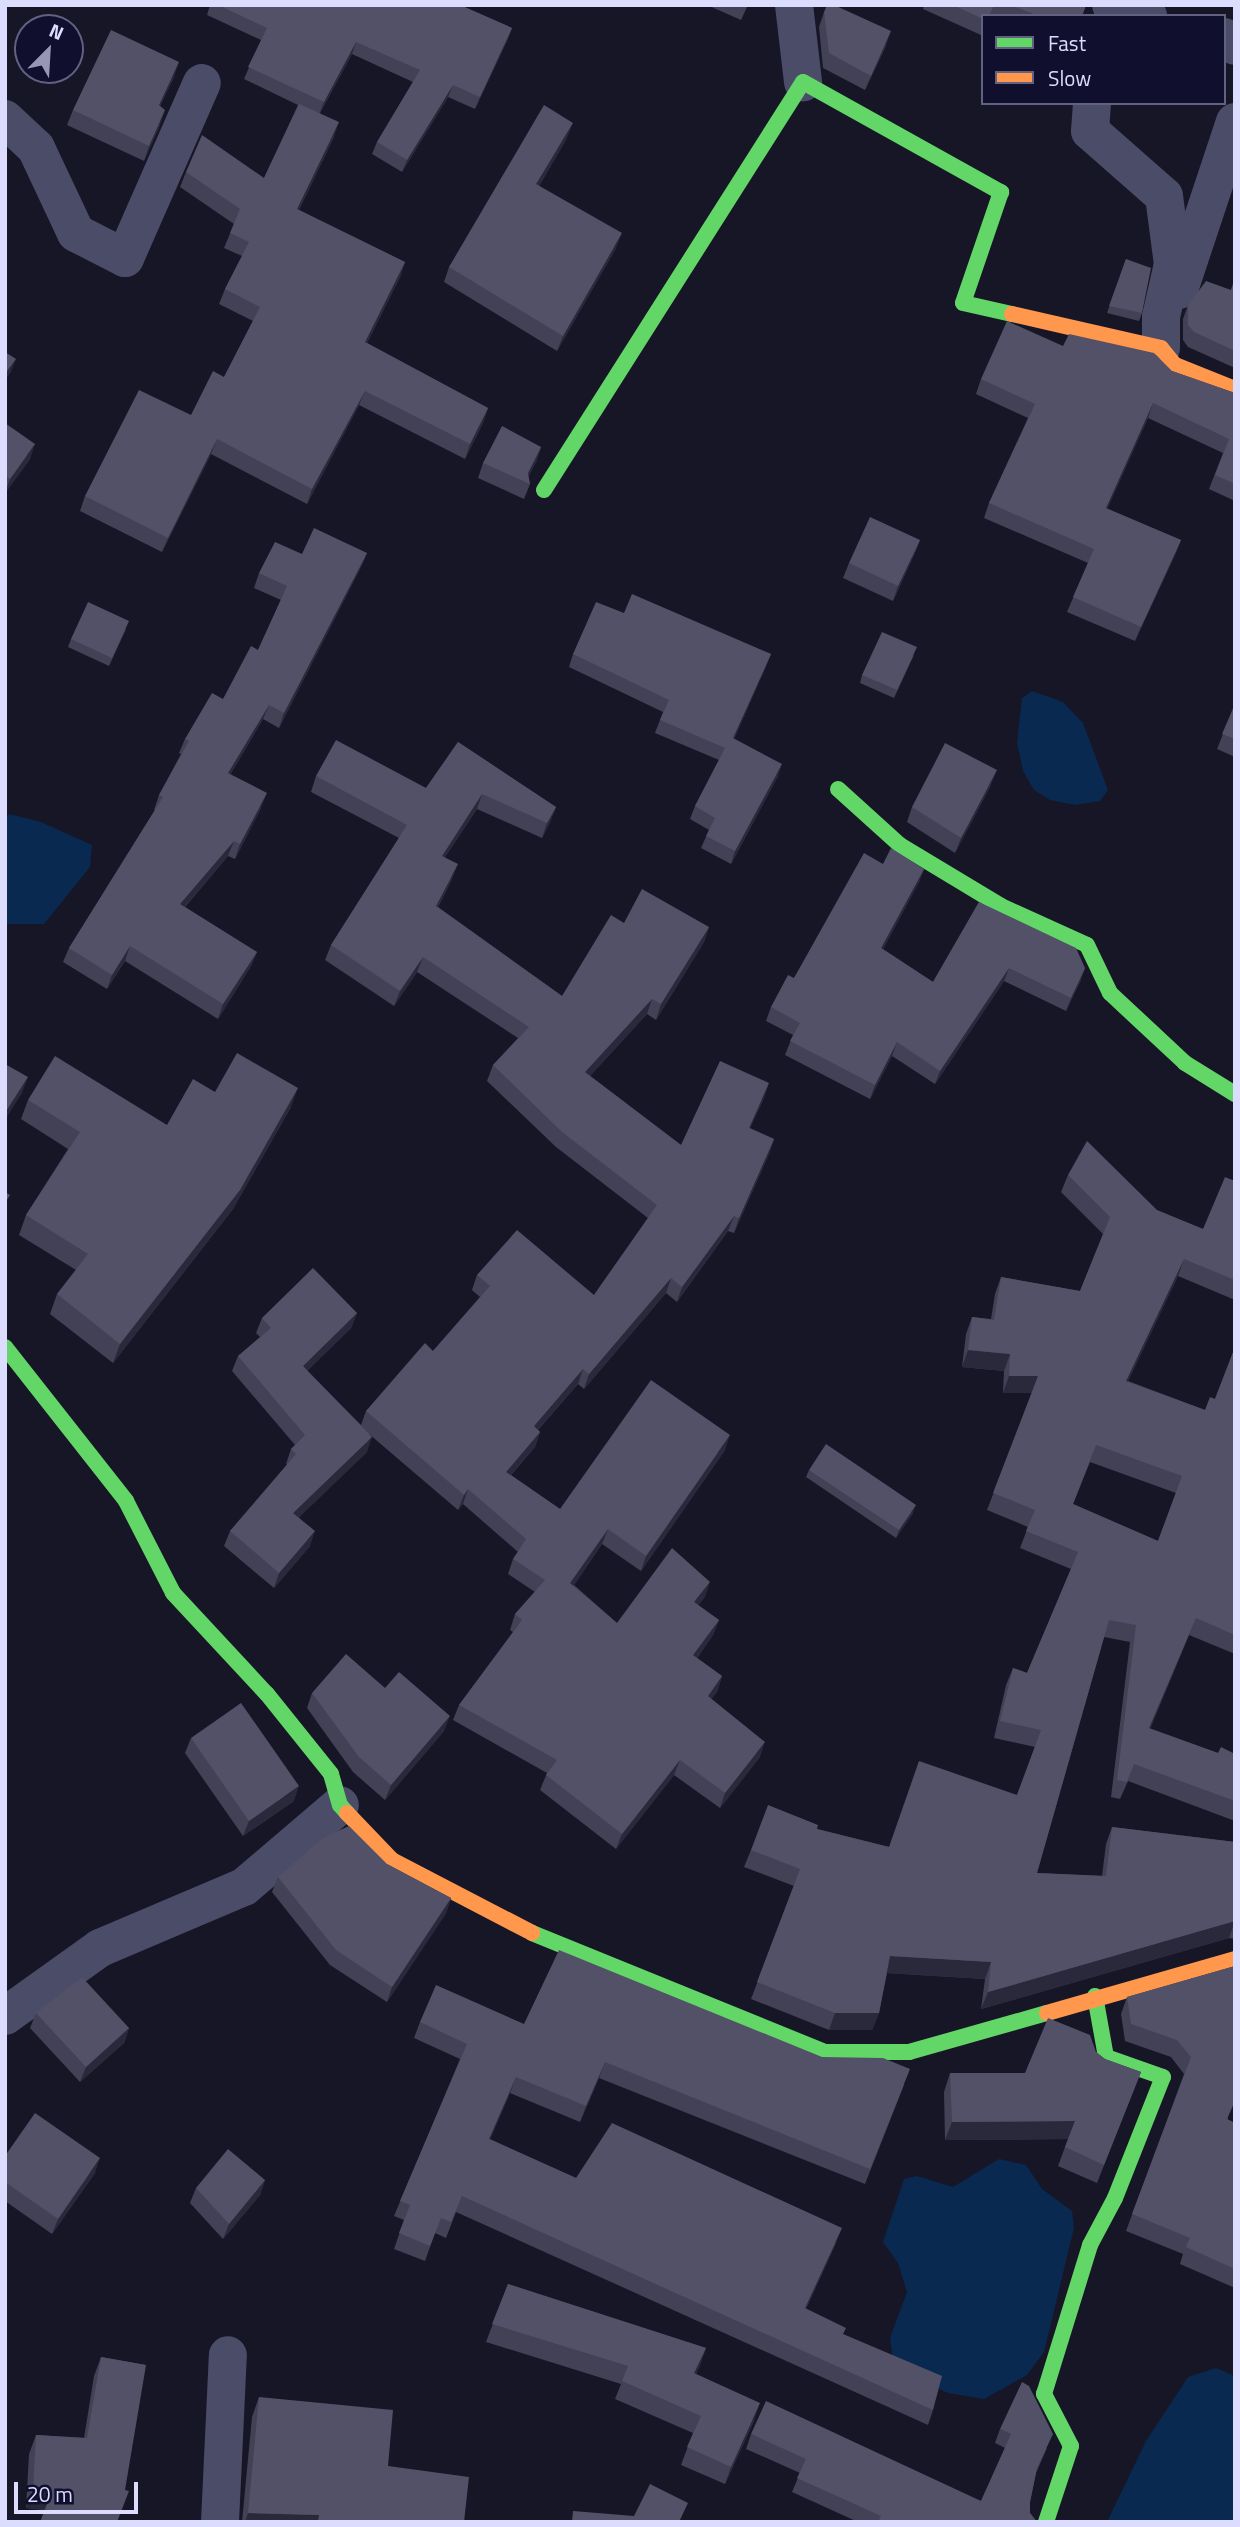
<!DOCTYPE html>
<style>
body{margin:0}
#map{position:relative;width:1240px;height:2527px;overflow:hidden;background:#171627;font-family:"Titillium Web",sans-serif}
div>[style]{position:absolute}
.water>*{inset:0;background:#092950}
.street>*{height:38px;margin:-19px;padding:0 19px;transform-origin:19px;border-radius:19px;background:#4a4c68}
.fast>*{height:16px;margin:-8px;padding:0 8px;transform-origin:8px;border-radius:8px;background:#63d668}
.slow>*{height:16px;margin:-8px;padding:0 8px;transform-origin:8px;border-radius:8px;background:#ff974d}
.wall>*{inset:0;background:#424155}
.shaded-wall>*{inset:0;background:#2a293b}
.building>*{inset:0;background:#525167}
span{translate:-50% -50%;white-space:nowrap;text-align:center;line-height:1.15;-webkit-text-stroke:7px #110f2e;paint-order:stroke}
.frame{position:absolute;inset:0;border:7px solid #dcdcff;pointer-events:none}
.legend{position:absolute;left:981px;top:14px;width:245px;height:91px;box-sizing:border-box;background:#110f2e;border:2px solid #626182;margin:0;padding:9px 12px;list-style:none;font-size:21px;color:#dcdcff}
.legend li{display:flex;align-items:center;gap:14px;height:35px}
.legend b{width:35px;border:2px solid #626182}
.north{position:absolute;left:14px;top:14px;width:70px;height:70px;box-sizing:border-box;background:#110f2e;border:2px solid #626182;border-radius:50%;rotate:24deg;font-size:19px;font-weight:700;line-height:28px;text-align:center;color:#dcdcff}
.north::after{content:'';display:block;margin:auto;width:24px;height:32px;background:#9797b3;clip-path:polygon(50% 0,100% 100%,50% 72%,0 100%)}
.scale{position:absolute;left:14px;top:2482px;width:124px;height:32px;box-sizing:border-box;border:4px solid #dcdcff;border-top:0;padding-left:9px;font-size:21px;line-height:24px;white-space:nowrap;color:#dcdcff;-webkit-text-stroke:5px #110f2e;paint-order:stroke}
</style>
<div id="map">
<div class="water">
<i style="clip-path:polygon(1032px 691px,1063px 702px,1083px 723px,1108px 790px,1100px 801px,1075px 805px,1050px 800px,1034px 790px,1023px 771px,1017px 743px,1022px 698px)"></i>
<i style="clip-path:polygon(9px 814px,41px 822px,92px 845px,90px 867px,44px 924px,5px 924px,5px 819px)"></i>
<i style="clip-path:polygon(999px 2159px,1026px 2165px,1042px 2189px,1072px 2211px,1074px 2228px,1044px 2352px,1027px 2375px,984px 2399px,948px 2393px,920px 2380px,893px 2360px,890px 2338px,907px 2292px,898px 2263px,883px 2242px,904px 2179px,917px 2176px,953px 2187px)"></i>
<i style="clip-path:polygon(1216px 2368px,1235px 2376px,1235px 2522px,1107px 2522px,1146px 2441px,1188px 2377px)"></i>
</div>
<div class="street">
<i style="left:794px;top:5px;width:78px;rotate:83.3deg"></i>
<i style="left:1111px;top:5px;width:39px;rotate:17deg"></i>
<i style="left:1224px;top:37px;width:14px;rotate:39deg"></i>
<i style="left:1092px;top:103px;width:28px;rotate:94deg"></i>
<i style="left:1090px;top:131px;width:98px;rotate:41.3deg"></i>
<i style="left:1164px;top:196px;width:69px;rotate:82.5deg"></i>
<i style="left:1173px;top:264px;width:54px;rotate:102.8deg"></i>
<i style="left:1161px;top:317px;width:31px;rotate:90deg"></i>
<i style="left:5px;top:119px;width:42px;rotate:43.1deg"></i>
<i style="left:36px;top:148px;width:94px;rotate:64.8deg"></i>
<i style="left:76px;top:233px;width:55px;rotate:27deg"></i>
<i style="left:125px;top:258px;width:191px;rotate:-66.3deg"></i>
<i style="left:1179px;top:290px;width:177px;rotate:-71.6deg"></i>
<i style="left:5px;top:2016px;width:117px;rotate:-35.6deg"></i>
<i style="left:100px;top:1948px;width:156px;rotate:-23deg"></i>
<i style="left:244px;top:1887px;width:126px;rotate:-40.5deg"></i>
<i style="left:220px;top:2522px;width:167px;rotate:-87.3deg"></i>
</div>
<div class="fast">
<i style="left:544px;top:490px;width:483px;rotate:-57.6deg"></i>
<i style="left:803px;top:82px;width:227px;rotate:29.1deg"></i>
<i style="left:1001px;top:192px;width:117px;rotate:108.9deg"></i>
<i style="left:963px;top:303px;width:50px;rotate:12.7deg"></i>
<i style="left:838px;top:789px;width:84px;rotate:42.1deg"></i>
<i style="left:900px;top:845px;width:118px;rotate:31.1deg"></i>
<i style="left:1001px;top:906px;width:94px;rotate:24.4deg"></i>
<i style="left:1087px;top:945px;width:53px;rotate:64.4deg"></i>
<i style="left:1110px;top:993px;width:103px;rotate:43deg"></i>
<i style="left:1185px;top:1063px;width:59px;rotate:31.8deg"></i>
<i style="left:5px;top:1347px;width:196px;rotate:51.8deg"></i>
<i style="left:126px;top:1501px;width:103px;rotate:62.9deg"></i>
<i style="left:173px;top:1593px;width:138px;rotate:47.1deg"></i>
<i style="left:267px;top:1694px;width:102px;rotate:51.3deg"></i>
<i style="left:331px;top:1774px;width:32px;rotate:74deg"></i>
<i style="left:340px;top:1805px;width:11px;rotate:49deg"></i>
<i style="left:532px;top:1933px;width:316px;rotate:22.1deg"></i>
<i style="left:825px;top:2052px;width:84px"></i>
<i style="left:909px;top:2052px;width:143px;rotate:-15.8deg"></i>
<i style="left:1046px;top:2522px;width:80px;rotate:-71.8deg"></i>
<i style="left:1071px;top:2446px;width:59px;rotate:-117.4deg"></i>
<i style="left:1044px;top:2394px;width:156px;rotate:-72.8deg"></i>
<i style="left:1090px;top:2245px;width:53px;rotate:-62deg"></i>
<i style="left:1115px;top:2198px;width:130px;rotate:-68.4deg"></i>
<i style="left:1163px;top:2077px;width:60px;rotate:-160.7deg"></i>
<i style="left:1106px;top:2057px;width:62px;rotate:-100.2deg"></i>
</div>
<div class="slow">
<i style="left:1012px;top:314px;width:153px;rotate:12.9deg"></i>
<i style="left:1161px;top:348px;width:22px;rotate:51deg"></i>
<i style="left:1175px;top:365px;width:65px;rotate:21.8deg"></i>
<i style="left:347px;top:1813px;width:65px;rotate:46.2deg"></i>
<i style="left:392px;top:1860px;width:158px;rotate:27.5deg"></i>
<i style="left:1047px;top:2013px;width:196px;rotate:-16deg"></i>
</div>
<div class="wall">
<i style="clip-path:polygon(210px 5px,460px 5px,512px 28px,507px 41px,475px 109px,448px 97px,402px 172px,372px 154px,377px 142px,413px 82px,352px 54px,320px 113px,334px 137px,299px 210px,405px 262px,400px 277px,367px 343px,488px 408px,483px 423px,465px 459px,359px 405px,307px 504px,211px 454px,162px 552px,80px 511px,85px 496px,191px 415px,224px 377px,253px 321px,219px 304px,225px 289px,242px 256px,224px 248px,234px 224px,180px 187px,186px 172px,264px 178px,298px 105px,244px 79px,261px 40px,207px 15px)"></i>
<i style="clip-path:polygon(707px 5px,748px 5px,741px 20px)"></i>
<i style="clip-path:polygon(924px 5px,1086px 5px,1082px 16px,983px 16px,983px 32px,981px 35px,923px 9px)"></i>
<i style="clip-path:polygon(824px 12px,886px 46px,865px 90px,823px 68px,819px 27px)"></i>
<i style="clip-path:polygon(174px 77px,160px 106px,160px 125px,144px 161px,67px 125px,73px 110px)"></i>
<i style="clip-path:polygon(567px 138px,539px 186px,616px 248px,557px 351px,444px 282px,449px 267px)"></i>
<i style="clip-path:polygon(1126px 259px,1142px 313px,1139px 321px,1107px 313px)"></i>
<i style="clip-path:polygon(1235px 278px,1235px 368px,1188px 347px,1183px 340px,1183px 319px,1188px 305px,1231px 290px)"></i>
<i style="clip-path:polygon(1063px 346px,1172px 371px,1235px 393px,1235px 501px,1209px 489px,1223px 453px,1148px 418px,1107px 509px,1181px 540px,1175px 555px,1135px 641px,1067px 612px,1088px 563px,984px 518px,989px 503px,1028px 418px,976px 394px,981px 379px)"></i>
<i style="clip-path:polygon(5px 423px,30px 459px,5px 493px)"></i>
<i style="clip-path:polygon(541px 447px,536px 462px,528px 477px,530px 484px,524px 499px,478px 478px,483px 463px)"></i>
<i style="clip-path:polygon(920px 540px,914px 555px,893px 601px,843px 578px,849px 563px)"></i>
<i style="clip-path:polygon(367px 553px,361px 567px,279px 728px,263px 719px,230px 775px,261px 808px,235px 859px,228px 856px,185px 907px,257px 952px,251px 966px,218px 1019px,125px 961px,107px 989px,63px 962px,69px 948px,155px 810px,154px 810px,159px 795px,181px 754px,179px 753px,185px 739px,223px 699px,258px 650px,281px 600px,254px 588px,259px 573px,302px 554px)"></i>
<i style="clip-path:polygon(624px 613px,771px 654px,734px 739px,778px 776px,731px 864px,701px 848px,709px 830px,690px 819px,695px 806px,719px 760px,655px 733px,663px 712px,569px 667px,573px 654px)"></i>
<i style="clip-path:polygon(126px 629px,109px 666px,68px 647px,71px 639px)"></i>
<i style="clip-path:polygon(914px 655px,894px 698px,860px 683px,862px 675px)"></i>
<i style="clip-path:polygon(1235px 704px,1235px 757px,1217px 749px)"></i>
<i style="clip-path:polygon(458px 742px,556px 807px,550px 822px,542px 838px,477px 809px,445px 857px,452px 879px,438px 907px,562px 996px,624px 923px,709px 927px,704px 942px,656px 1020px,647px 1014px,590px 1076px,681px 1145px,764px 1098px,750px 1128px,774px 1139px,769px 1154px,734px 1233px,728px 1231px,677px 1302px,666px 1293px,584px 1389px,578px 1384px,538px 1430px,540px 1432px,535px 1447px,511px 1475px,560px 1509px,725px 1450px,641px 1571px,602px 1544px,574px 1585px,617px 1623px,705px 1597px,698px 1605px,719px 1620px,713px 1635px,697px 1658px,722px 1676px,717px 1692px,711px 1699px,760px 1757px,720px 1808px,674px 1775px,616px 1849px,540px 1790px,547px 1773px,453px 1720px,459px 1705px,513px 1632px,510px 1630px,515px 1614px,535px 1592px,508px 1574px,513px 1559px,518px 1552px,463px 1504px,458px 1510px,369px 1434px,367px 1452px,299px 1517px,310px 1546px,274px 1588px,224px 1546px,230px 1531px,287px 1465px,286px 1464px,291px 1449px,295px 1445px,232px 1371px,238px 1356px,260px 1337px,256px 1333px,262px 1318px,357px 1313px,351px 1328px,307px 1371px,361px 1425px,366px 1411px,433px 1351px,480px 1297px,472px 1290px,477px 1275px,594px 1295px,648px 1218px,556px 1147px,487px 1081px,493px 1065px,518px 1038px,417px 972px,394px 1006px,325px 960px,331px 945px,399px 838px,311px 792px,316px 776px,426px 788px)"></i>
<i style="clip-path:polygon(991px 785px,955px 853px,907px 822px,912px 807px)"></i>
<i style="clip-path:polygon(883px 864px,924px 869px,919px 882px,883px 949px,933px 982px,979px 902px,1085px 968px,1080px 982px,1066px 1011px,1004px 981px,935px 1084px,892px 1056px,870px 1099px,785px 1055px,793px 1035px,766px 1021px,771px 1007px)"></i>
<i style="clip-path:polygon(215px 1092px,291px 1107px,233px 1209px,113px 1363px,50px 1314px,57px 1294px,76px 1270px,19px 1235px,26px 1215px,68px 1149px,21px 1119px,28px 1100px,167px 1125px)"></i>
<i style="clip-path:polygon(evenodd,1068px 1175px,1203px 1229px,1235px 1181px,1235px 1300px,1178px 1276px,1128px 1381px,1205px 1410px,1215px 1399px,1235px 1347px,1235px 1654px,1189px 1635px,1150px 1729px,1218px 1753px,1235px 1754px,1235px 1821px,1128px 1781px,1120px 1799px,1111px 1797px,1130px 1642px,1104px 1637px,1037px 1873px,1102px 1876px,1106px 1844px,1112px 1827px,1235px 1842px,1235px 1939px,1229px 1938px,981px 2009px,985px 1979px,887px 1973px,879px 2013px,872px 2030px,829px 2030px,751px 1999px,794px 1886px,744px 1867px,751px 1850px,817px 1829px,889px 1847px,1017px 1795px,1035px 1747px,994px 1738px,1006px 1685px,1013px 1668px,1027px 1673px,1071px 1569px,1020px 1548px,1028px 1527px,987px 1510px,1032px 1393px,1003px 1393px,1004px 1371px,962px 1367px,966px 1334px,972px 1317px,991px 1319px,995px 1294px,1001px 1277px,1080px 1291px,1103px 1234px,1061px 1192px,1068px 1175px,1090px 1462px,1176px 1493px,1158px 1541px,1073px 1504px,1090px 1462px)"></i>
<i style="clip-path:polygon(809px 1470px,913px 1513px,896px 1538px,806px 1477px)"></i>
<i style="clip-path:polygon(385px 1688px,444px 1731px,385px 1800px,353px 1772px,307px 1708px,312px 1693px)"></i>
<i style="clip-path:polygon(191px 1738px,294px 1801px,243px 1836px,185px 1753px)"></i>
<i style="clip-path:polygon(387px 1864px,451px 1898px,446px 1913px,387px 2002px,330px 1965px,272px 1892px,278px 1877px)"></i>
<i style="clip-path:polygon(1235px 1966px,1228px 2120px,1235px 2123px,1235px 2288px,1180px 2264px,1183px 2254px,1126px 2231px,1184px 2074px,1171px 2057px,1125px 2041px,1121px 2014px,1127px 1997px)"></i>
<i style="clip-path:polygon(36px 2013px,129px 2028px,124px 2043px,80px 2082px,30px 2028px)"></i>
<i style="clip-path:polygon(420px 2022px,524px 2024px,822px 2057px,904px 2085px,865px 2184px,599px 2078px,580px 2122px,510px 2093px,490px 2139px,576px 2178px,836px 2243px,806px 2309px,844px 2335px,933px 2410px,928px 2425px,456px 2212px,446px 2238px,435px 2233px,425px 2261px,394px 2249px,404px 2220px,394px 2216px,460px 2059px,414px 2038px)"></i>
<i style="clip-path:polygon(1096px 2052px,1105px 2059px,1141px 2072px,1097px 2183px,1058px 2166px,1068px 2139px,945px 2140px,944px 2092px,950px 2073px,1025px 2073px)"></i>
<i style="clip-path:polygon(5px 2156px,95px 2173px,52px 2234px,5px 2201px)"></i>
<i style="clip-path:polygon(265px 2180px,260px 2195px,223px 2239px,190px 2203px,196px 2188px)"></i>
<i style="clip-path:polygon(508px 2284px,706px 2348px,696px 2374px,754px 2421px,725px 2484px,681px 2465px,693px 2433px,615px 2399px,621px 2384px,486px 2342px)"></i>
<i style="clip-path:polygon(101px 2357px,146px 2365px,44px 2510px,26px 2508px,29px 2454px,36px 2435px,84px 2438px,94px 2376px)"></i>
<i style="clip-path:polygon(259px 2397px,388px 2466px,464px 2522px,242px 2522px,252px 2417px)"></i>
<i style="clip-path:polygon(1000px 2429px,1047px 2448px,1036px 2473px,1030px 2502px,1030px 2513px,1037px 2522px,858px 2522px,792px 2492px,800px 2473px,746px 2449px,751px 2434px,981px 2501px,1005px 2448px,995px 2443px)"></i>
</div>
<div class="shaded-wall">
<i style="clip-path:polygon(512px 28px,507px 41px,475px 109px,480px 97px)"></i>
<i style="clip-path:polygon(891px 31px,886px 46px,865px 90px,871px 76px)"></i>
<i style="clip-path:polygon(356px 42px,352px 54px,319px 114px,324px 102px)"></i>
<i style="clip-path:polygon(179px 62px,174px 77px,153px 120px,159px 105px)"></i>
<i style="clip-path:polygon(453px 85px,448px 97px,402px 172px,407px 160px)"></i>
<i style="clip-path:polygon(165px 110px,160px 125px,144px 161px,149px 146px)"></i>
<i style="clip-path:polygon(339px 122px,334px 137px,292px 224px,297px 209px)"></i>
<i style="clip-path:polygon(573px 123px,567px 138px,531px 199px,536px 184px)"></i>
<i style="clip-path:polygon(622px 233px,616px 248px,557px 351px,563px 336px)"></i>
<i style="clip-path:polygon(405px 262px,400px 277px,360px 357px,365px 342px)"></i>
<i style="clip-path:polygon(16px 359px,11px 372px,5px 380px,5px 374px)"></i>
<i style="clip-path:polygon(365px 391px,359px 405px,307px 504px,312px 489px)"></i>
<i style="clip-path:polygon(1153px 403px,1148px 418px,1101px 523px,1106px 508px)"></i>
<i style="clip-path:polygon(488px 408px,483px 423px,465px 459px,470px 444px)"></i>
<i style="clip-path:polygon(217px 439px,211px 454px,162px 552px,168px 538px)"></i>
<i style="clip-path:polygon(35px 444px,30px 459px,5px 493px,10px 479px)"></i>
<i style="clip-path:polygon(541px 447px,536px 462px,525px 482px,528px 473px)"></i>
<i style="clip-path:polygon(920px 540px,914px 555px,893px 601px,898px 586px)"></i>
<i style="clip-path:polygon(1181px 540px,1175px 555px,1135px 641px,1141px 627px)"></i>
<i style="clip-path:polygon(367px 553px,361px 567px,279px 728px,284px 713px)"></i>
<i style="clip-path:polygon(771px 654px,766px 667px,729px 751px,733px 738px)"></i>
<i style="clip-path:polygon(269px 705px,263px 719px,222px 788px,228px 773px)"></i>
<i style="clip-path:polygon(782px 764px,778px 776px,731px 864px,735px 851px)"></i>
<i style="clip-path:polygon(997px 770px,991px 785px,955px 853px,961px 838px)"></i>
<i style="clip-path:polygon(267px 793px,261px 808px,235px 859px,240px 844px)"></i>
<i style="clip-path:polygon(482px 794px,477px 809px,436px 871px,442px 856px)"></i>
<i style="clip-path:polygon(556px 807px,550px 822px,542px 838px,547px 823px)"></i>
<i style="clip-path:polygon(234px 841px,228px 856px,175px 918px,180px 904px)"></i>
<i style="clip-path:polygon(458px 864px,452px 879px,430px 921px,436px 906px)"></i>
<i style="clip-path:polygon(924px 869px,919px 882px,876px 962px,881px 948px)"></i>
<i style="clip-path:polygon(709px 927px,704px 942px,656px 1020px,661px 1004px)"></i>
<i style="clip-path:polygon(130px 946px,125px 961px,107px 989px,112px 975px)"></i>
<i style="clip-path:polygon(257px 952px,251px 966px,218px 1019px,223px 1004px)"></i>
<i style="clip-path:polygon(423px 957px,417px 972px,394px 1006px,400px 991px)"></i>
<i style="clip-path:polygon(1009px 968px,1004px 981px,935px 1084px,940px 1071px)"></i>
<i style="clip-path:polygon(1085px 968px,1080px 982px,1066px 1011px,1071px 998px)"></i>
<i style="clip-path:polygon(652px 999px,647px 1014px,580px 1087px,585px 1072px)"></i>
<i style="clip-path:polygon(897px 1042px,892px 1056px,870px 1099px,875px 1085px)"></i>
<i style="clip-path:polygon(28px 1077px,22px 1093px,5px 1120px,5px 1113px)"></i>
<i style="clip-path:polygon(769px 1083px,764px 1098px,743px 1143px,749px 1128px)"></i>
<i style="clip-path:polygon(298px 1088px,291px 1107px,233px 1209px,113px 1363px,120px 1344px)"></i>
<i style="clip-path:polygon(774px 1139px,769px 1154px,734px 1233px,739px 1218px)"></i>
<i style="clip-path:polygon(734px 1216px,728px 1231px,677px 1302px,682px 1287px)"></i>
<i style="clip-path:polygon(1184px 1259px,1178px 1276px,1120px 1398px,1126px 1381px)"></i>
<i style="clip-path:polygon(671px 1278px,666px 1293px,584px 1389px,589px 1374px)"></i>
<i style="clip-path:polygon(357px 1313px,351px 1328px,297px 1381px,303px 1366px)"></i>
<i style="clip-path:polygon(968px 1350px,1010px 1354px,1004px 1371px,962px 1367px)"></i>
<i style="clip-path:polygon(583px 1369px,578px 1384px,528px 1441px,534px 1426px)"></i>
<i style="clip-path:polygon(1009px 1376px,1038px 1376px,1032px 1393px,1003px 1393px)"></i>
<i style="clip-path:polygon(540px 1432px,535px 1447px,500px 1487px,506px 1472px)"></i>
<i style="clip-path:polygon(730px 1435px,725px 1450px,641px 1571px,646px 1556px)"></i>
<i style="clip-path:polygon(372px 1437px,367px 1452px,288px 1528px,293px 1513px)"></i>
<i style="clip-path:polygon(468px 1489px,463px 1504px,458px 1510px,464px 1495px)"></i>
<i style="clip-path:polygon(916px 1505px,913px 1513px,896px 1538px,899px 1530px)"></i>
<i style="clip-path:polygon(608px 1529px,602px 1544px,565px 1598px,570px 1583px)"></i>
<i style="clip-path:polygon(315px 1531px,310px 1546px,274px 1588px,279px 1573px)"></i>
<i style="clip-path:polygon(710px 1582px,705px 1597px,688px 1617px,694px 1602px)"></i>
<i style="clip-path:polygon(1196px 1618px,1189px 1635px,1143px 1745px,1149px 1728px)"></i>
<i style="clip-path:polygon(719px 1620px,713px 1635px,688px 1670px,693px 1655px)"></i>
<i style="clip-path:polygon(722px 1676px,717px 1692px,702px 1711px,708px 1696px)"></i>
<i style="clip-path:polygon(450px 1716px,444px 1731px,385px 1800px,391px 1785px)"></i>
<i style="clip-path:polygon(765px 1742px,760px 1757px,720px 1808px,725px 1793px)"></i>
<i style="clip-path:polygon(680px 1760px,674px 1775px,616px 1849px,622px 1834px)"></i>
<i style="clip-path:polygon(299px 1786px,294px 1801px,243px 1836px,249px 1821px)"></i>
<i style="clip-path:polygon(451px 1898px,446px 1913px,387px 2002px,392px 1987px)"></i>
<i style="clip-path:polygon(1235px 1921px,1229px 1938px,981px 2009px,988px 1992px)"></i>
<i style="clip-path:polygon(890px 1956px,991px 1962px,985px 1979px,884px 1973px)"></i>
<i style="clip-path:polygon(835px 2013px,879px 2013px,872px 2030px,829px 2030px)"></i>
<i style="clip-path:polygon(129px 2028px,124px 2043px,80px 2082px,86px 2067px)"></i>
<i style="clip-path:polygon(605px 2062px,599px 2078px,580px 2122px,586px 2106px)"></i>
<i style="clip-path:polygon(516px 2077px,510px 2093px,484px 2154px,489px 2139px)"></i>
<i style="clip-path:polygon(1075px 2121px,1068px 2139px,945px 2140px,952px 2122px)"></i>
<i style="clip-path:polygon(100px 2158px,95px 2173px,52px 2234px,58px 2219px)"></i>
<i style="clip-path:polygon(265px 2180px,260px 2195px,223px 2239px,229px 2224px)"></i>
<i style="clip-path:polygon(842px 2228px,836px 2243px,799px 2324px,805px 2308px)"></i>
<i style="clip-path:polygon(706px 2348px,700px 2366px,688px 2391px,694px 2373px)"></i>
<i style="clip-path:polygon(760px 2403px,754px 2421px,725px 2484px,731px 2467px)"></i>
<i style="clip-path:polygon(33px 2490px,52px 2491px,45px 2510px,26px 2508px)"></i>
<i style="clip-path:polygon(248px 2513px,319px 2515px,317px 2522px,245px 2522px)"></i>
</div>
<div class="building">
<i style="clip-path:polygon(218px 5px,460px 5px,512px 28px,480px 97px,453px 85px,407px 160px,377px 142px,420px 70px,356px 42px,324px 102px,248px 67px,267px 28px)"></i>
<i style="clip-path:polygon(827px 5px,834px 5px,891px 31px,871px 76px,829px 53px,824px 12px)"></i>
<i style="clip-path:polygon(953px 5px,994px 5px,989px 16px,983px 16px,983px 19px)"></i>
<i style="clip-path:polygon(1010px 5px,1086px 5px,1082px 16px,1039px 16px)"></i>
<i style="clip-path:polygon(111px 30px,179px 62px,159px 105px,165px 110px,149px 146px,73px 110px)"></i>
<i style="clip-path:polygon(299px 104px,339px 122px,297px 209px,405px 262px,365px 342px,488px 408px,470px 444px,365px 391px,312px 489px,217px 439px,168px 538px,85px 496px,139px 390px,191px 415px,213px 371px,224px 377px,260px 307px,225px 289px,249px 242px,230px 233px,240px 209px,186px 172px,202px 135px,264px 178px)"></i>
<i style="clip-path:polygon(544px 105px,573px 123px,536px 184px,622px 233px,563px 336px,449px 267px)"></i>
<i style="clip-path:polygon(1126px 259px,1151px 268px,1142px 313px,1109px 306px)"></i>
<i style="clip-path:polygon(1235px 278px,1235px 351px,1194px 332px,1188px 325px,1188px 305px,1206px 281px,1231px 290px)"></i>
<i style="clip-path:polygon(1007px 321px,1063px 346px,1069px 334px,1154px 353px,1172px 371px,1235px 393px,1235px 484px,1215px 475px,1229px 439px,1153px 403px,1106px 508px,1181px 540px,1141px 627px,1073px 597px,1094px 549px,989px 503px,1035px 404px,981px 379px)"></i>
<i style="clip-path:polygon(5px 352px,16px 359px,5px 374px)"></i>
<i style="clip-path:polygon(5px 423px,35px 444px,10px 479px,5px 475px)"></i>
<i style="clip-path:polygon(502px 426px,541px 447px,528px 473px,530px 484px,483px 463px)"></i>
<i style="clip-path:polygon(870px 517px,920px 540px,898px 586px,849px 563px)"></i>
<i style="clip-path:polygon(314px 528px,367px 553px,284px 713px,269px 705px,228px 773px,267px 793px,240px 844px,234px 841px,180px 904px,257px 952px,223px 1004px,130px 946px,112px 975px,69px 948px,163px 797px,159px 795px,189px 741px,185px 739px,212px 693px,223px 699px,251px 646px,258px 650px,287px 586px,259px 573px,275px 542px,302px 554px)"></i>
<i style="clip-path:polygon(632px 594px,771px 654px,733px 738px,782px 764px,735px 851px,706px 836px,715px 818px,695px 806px,725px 748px,660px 720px,669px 700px,573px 654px,596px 602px,624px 613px)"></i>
<i style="clip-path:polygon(88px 602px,129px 621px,112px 658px,71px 639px)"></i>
<i style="clip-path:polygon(882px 632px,917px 647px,897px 690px,862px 675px)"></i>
<i style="clip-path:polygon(1235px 704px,1235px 739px,1222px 734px)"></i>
<i style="clip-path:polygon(336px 740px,426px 788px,458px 742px,556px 807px,547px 823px,482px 794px,442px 856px,458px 864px,436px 906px,562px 996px,611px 915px,624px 923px,642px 889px,709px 927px,661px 1004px,652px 999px,585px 1072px,681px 1145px,720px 1061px,769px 1083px,749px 1128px,774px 1139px,739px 1218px,734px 1216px,682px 1287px,671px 1278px,589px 1374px,583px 1369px,534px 1426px,540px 1432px,506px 1472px,560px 1509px,651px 1380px,730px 1435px,646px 1556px,608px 1529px,570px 1583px,617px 1623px,672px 1548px,710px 1582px,694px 1602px,719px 1620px,693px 1655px,722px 1676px,708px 1696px,765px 1742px,725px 1793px,680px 1760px,622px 1834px,546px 1775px,557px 1760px,459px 1705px,522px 1620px,515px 1614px,545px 1580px,513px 1559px,526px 1539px,468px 1489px,464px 1495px,366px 1411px,425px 1343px,433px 1351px,490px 1286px,477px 1275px,517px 1230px,594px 1295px,657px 1205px,562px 1132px,493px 1065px,529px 1027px,423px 957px,400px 991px,331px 945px,407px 825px,316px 776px)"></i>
<i style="clip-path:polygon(945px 743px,997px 770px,961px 838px,912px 807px)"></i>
<i style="clip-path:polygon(891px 848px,924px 869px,881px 948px,933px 982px,979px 902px,1076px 948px,1085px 968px,1071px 998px,1009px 968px,940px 1071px,897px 1042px,875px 1085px,790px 1041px,800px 1023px,771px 1007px,788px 975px,794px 978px,864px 853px,883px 864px)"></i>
<i style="clip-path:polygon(237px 1053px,298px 1088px,240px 1190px,120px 1344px,57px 1294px,88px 1254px,26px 1215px,80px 1132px,28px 1100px,55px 1056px,167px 1125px,193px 1079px,215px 1092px)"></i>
<i style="clip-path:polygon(5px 1064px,28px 1077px,5px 1113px)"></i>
<i style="clip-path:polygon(evenodd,1087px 1141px,1157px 1210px,1203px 1229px,1225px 1177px,1235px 1181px,1235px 1280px,1184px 1259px,1126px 1381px,1205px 1410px,1210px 1397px,1215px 1399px,1235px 1347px,1235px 1635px,1196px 1618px,1149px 1728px,1218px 1753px,1221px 1747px,1235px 1754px,1235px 1801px,1134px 1764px,1127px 1782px,1117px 1780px,1136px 1625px,1109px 1620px,1037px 1873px,1106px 1876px,1112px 1827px,1235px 1842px,1235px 1921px,988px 1992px,991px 1962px,890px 1956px,879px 2013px,835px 2013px,757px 1982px,800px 1869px,751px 1850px,768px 1805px,818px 1825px,817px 1829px,889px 1847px,919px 1761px,1017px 1795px,1041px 1730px,1000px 1721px,1013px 1668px,1027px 1673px,1078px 1552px,1026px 1531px,1035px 1510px,993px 1493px,1038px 1376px,1009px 1376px,1010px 1354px,968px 1350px,972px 1317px,994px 1320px,1001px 1277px,1080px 1291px,1110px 1217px,1068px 1175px,1087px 1141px,1096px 1445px,1182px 1476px,1158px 1541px,1073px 1504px,1096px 1445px)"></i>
<i style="clip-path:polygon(5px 1192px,10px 1195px,5px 1203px)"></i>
<i style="clip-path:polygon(313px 1268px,357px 1313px,303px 1366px,372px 1437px,293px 1513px,315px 1531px,279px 1573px,230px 1531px,296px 1454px,291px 1449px,305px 1435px,238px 1356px,271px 1328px,262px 1318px)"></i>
<i style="clip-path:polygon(826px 1444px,916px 1505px,899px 1530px,809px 1470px)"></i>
<i style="clip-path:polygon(346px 1654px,385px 1688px,399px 1672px,450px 1716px,391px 1785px,359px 1757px,312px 1693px)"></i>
<i style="clip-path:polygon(241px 1703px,299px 1786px,249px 1821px,191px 1738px)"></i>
<i style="clip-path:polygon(349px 1826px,387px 1864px,451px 1898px,392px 1987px,336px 1950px,278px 1877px,323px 1838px)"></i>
<i style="clip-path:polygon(559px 1950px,822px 2057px,883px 2058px,910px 2069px,870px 2169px,605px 2062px,586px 2106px,516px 2077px,489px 2139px,576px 2178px,612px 2123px,842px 2228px,805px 2308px,846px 2328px,843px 2334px,942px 2376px,933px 2410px,462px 2196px,451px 2222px,441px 2218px,430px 2246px,399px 2233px,410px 2205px,400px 2201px,467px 2044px,420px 2022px,436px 1985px,524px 2024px)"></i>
<i style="clip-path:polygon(1235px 1966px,1235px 2101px,1227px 2119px,1235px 2123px,1235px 2269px,1186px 2247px,1190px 2238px,1132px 2214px,1191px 2057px,1177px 2040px,1131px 2024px,1127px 1997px)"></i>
<i style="clip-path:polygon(82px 1977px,129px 2028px,86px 2067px,36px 2013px)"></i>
<i style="clip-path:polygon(1048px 2018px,1090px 2035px,1096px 2052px,1105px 2059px,1141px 2072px,1104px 2165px,1065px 2147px,1075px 2121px,952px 2122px,950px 2073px,1025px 2073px)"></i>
<i style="clip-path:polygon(35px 2113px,100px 2158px,58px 2219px,5px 2182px,5px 2156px)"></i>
<i style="clip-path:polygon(228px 2149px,265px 2180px,229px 2224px,196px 2188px)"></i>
<i style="clip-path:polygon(508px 2284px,706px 2348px,694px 2373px,760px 2403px,731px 2467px,687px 2447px,701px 2416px,622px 2381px,628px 2366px,492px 2324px)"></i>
<i style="clip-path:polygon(101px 2357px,146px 2365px,125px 2490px,129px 2491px,117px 2522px,40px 2522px,52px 2491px,33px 2490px,36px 2435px,87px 2438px)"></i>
<i style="clip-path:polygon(1022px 2382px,1029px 2386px,1053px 2434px,1037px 2468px,1030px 2502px,1030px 2513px,1037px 2522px,878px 2522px,881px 2516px,797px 2478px,806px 2459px,751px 2434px,766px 2401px,981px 2501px,1011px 2434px,1000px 2429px)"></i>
<i style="clip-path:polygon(259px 2397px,393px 2410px,388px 2466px,469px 2477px,464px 2522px,319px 2522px,319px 2515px,248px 2513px)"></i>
<i style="clip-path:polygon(650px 2484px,688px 2503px,679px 2522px,572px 2522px,573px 2511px,634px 2516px)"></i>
</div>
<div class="frame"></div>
<ul class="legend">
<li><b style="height:9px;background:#63d668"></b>Fast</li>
<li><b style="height:9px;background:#ff974d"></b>Slow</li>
</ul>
<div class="north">N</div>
<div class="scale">20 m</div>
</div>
